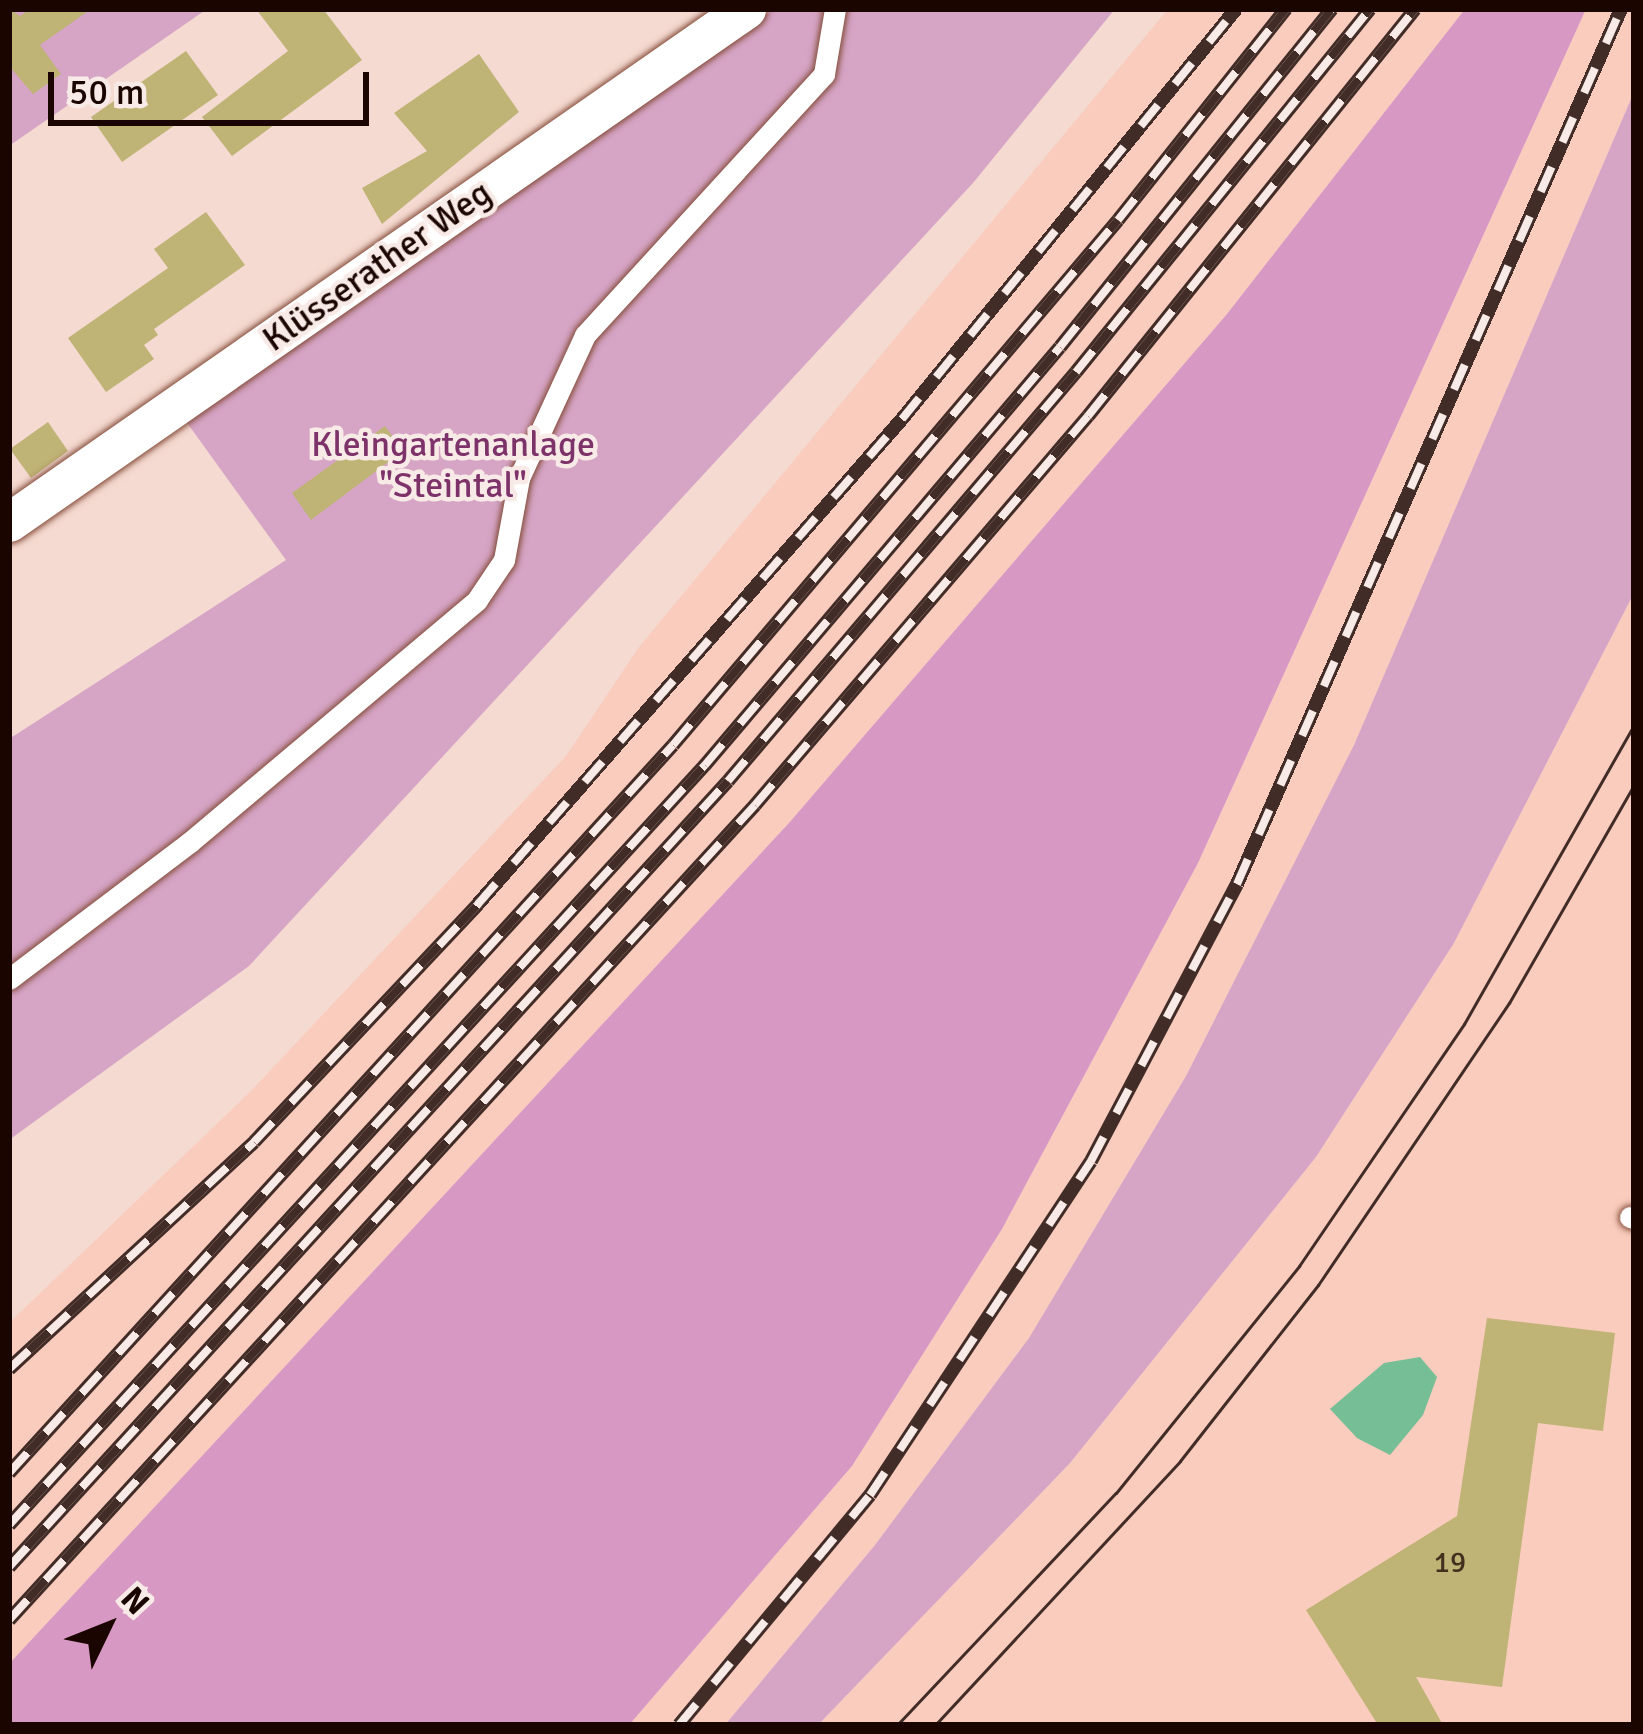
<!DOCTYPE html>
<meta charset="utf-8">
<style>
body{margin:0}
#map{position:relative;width:1643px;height:1734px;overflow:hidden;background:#f5dad1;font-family:Signika,sans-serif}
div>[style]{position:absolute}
.built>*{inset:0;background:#f9ccbd}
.green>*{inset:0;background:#d6a5c6}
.forest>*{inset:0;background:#d898c4}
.water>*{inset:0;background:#75be96}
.building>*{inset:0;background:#bfb375}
.roads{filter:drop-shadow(0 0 3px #844c39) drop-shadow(0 0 3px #844c39)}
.lane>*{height:21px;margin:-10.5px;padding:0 10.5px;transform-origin:10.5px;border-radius:10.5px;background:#fff}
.street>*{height:39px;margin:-19.5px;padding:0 19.5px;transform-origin:19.5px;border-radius:19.5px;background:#fff}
.tram>*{height:3px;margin:-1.5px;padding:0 1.5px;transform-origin:1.5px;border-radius:1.5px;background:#422c27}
.rail>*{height:14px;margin-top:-7px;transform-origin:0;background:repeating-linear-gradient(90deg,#f8eae6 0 27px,#422c27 0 54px);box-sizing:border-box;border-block:3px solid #422c27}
span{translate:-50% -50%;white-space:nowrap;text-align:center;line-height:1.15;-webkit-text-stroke:9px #f8eae6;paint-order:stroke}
.number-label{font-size:30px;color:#43301e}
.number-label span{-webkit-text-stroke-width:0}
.street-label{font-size:36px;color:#1a0501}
.park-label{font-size:36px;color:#7d326a}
.frame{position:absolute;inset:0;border:12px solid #1a0501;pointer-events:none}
.north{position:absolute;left:48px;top:1566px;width:120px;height:120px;-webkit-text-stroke:9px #f8eae6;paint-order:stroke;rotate:47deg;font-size:33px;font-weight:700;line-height:48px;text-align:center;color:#1a0501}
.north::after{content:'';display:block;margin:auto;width:42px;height:54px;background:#1a0501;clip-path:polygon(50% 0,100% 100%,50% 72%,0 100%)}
.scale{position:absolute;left:48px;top:72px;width:321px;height:54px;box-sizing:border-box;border:6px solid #1a0501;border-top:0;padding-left:15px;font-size:36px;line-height:42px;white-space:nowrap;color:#1a0501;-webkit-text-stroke:9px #f8eae6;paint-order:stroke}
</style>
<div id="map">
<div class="built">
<i style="clip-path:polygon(1168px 9px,1465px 9px,1227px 314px,789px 823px,9px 1664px,9px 1323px,249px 1093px,566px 756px,639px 647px)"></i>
<i style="clip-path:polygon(1586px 9px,1634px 9px,1634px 92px,1354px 745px,1186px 1076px,1029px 1338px,875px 1545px,725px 1725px,629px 1725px,852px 1466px,1002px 1229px,1198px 863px)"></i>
<i style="clip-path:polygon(1634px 593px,1634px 1725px,818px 1725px,1070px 1463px,1316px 1157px,1454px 943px)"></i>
</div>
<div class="green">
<i style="clip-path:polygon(9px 9px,207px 9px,9px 146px)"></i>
<i style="clip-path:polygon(774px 9px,1115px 9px,973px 183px,249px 966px,9px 1140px,9px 739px,286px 560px,185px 420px)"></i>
<i style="clip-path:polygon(1634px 92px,1634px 593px,1454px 943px,1316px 1157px,1070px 1463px,818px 1725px,725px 1725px,875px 1545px,1029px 1338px,1186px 1076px,1354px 745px)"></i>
</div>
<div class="forest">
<i style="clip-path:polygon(1465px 9px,1586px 9px,1198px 863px,1002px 1229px,852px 1466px,629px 1725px,9px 1725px,9px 1664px,789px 823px,1227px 314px)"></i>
</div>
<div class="water">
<i style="clip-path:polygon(1420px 1357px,1437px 1377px,1423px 1415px,1390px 1455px,1357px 1438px,1330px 1409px,1384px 1363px)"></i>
</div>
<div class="building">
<i style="clip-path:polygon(9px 9px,20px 16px,30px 9px,91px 9px,40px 45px,61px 74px,33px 94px,9px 66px)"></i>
<i style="clip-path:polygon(256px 9px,323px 9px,362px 60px,232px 156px,202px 117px,288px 51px)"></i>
<i style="clip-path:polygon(186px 51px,218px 95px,122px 162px,91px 117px)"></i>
<i style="clip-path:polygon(479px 54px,519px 112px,382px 224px,362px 188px,427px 151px,394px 113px)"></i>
<i style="clip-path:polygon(206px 212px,245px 265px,154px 329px,158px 335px,144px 345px,154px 359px,106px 392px,68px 338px,168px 268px,154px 249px)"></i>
<i style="clip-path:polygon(48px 422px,68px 451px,31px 478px,10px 449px)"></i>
<i style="clip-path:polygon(385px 426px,403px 451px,311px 520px,292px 493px)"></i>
<i style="clip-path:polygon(1487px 1318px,1615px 1333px,1603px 1431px,1538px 1423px,1502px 1687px,1416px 1677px,1443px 1725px,1378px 1725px,1306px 1610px,1457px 1516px)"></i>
</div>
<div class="roads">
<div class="lane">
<i style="left:9px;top:979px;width:227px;rotate:-37.1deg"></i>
<i style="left:190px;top:842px;width:375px;rotate:-40.1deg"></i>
<i style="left:477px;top:600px;width:48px;rotate:-56deg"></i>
<i style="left:504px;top:560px;width:83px;rotate:-79.6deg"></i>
<i style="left:519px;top:478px;width:157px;rotate:-65.2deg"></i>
<i style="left:585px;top:335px;width:354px;rotate:-47.5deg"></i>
<i style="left:824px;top:74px;width:66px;rotate:-80.4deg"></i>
<i style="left:1630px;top:1217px;width:4px;rotate:14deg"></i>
</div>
<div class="street">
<i style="left:9px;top:522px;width:898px;rotate:-34.84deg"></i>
</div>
</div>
<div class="tram">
<i style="left:897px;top:1725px;width:319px;rotate:-46.7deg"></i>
<i style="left:1116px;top:1493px;width:292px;rotate:-51.1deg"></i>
<i style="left:1299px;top:1266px;width:293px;rotate:-55.7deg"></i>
<i style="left:1464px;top:1024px;width:344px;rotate:-60.4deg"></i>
<i style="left:935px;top:1725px;width:360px;rotate:-47.1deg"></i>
<i style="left:1180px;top:1461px;width:224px;rotate:-51.9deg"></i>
<i style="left:1318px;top:1285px;width:341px;rotate:-55.9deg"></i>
<i style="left:1509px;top:1003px;width:251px;rotate:-60.2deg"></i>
</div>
<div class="rail">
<i style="left:9px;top:1369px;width:334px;rotate:-42.8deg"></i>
<i style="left:254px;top:1142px;width:327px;rotate:-46.7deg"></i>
<i style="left:478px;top:904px;width:644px;rotate:-48.84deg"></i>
<i style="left:902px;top:419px;width:529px;rotate:-50.83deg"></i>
<i style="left:9px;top:1473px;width:985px;rotate:-47.63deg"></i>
<i style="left:673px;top:745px;width:688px;rotate:-49.71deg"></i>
<i style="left:1118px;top:220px;width:270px;rotate:-51.5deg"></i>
<i style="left:9px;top:1525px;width:1031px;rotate:-47.52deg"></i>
<i style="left:705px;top:765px;width:548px;rotate:-49.66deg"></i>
<i style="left:1060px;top:347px;width:434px;rotate:-51.2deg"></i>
<i style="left:9px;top:1567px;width:1065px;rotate:-47.55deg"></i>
<i style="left:728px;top:781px;width:537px;rotate:-49.61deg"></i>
<i style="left:1076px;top:372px;width:467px;rotate:-51deg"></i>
<i style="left:9px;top:1620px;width:1105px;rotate:-47.53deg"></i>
<i style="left:755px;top:805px;width:512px;rotate:-49.44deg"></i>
<i style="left:1088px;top:416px;width:522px;rotate:-51.22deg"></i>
<i style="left:679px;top:1725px;width:299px;rotate:-50.3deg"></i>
<i style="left:870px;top:1495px;width:400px;rotate:-56.5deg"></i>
<i style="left:1091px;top:1161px;width:313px;rotate:-62.2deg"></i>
<i style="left:1237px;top:884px;width:956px;rotate:-66.31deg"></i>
</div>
<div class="number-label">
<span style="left:1450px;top:1563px">19</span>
</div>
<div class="street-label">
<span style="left:377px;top:266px;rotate:-35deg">Klüsserather Weg</span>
</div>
<div class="park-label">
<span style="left:453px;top:465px">Kleingartenanlage<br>"Steintal"</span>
</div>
<div class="frame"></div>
<div class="north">N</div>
<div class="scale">50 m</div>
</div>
